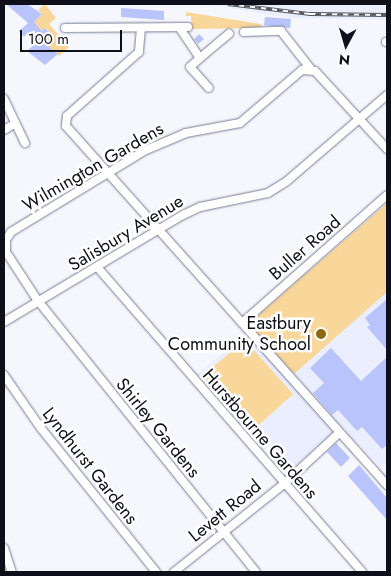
<!DOCTYPE html>
<style>
body{margin:0}
#map{position:relative;width:391px;height:576px;overflow:hidden;background:#f6f7fc;font-family:Jost,sans-serif}
div>[style]{position:absolute}
.built>*{inset:0;background:#ebeefc}
.green>*{inset:0;background:#f9d79a}
.building>*{inset:0;background:#b9c3fc}
.roads{filter:drop-shadow(0 0 1px #777b94) drop-shadow(0 0 1px #777b94)}
.minor>*{height:8px;margin:-4px;padding:0 4px;transform-origin:4px;border-radius:4px;background:#fff}
.rail>*{height:4px;margin-top:-2px;transform-origin:0;background:repeating-linear-gradient(90deg,#fff 0 5.5px,#54555d 0 11px);box-sizing:border-box;border-block:1px solid #54555d}
.dots>*{width:14px;height:14px;translate:-50% -50%;box-sizing:border-box;border:2px solid #fff;border-radius:50%}
span{translate:-50% -50%;white-space:nowrap;text-align:center;line-height:1.15;-webkit-text-stroke:5px #fff;paint-order:stroke}
.street-label{font-size:18px;color:#0e0f18}
.poi-label{font-size:18px;color:#0e0f18}
.right{translate:-100% -50%;text-align:right}
.frame{position:absolute;inset:0;border:5px solid #0e0f18;pointer-events:none}
.north{position:absolute;left:321px;top:20px;width:50px;height:50px;-webkit-text-stroke:4px #fff;paint-order:stroke;rotate:186deg;font-size:14px;font-weight:700;line-height:20px;text-align:center;color:#0e0f18}
.north::after{content:'';display:block;margin:auto;width:18px;height:22px;background:#0e0f18;clip-path:polygon(50% 0,100% 100%,50% 72%,0 100%)}
.scale{position:absolute;left:20px;top:30px;width:102px;height:22px;box-sizing:border-box;border:2px solid #0e0f18;border-top:0;padding-left:6px;font-size:15px;line-height:18px;white-space:nowrap;color:#0e0f18;-webkit-text-stroke:4px #fff;paint-order:stroke}
</style>
<div id="map">
<div class="built">
<i style="clip-path:polygon(208px 4px,387px 4px,387px 20px,288px 18px)"></i>
<i style="clip-path:polygon(387px 203px,387px 462px,381px 468px,341px 425px,295px 466px,272px 444px,263px 451px,194px 377px,243px 336px,247px 341px,256px 333px,253px 324px,255px 318px)"></i>
</div>
<div class="green">
<i style="clip-path:polygon(45px 4px,56px 18px,49px 24px,69px 47px,59px 56px,43px 42px,51px 34px,46px 28px,42px 31px,34px 22px,42px 14px,38px 10px)"></i>
<i style="clip-path:polygon(186px 12px,261px 24px,260px 28px,192px 29px,191px 16px,186px 16px)"></i>
<i style="clip-path:polygon(387px 203px,387px 292px,294px 374px,254px 330px,255px 318px)"></i>
<i style="clip-path:polygon(245px 340px,293px 394px,252px 431px,202px 376px)"></i>
</div>
<div class="building">
<i style="clip-path:polygon(6px 4px,27px 4px,42px 14px,34px 22px,42px 31px,45px 28px,51px 34px,43px 42px,58px 54px,45px 65px,27px 51px,36px 43px,27px 33px,24px 37px,19px 31px,28px 23px)"></i>
<i style="clip-path:polygon(121px 8px,164px 11px,164px 20px,121px 17px)"></i>
<i style="clip-path:polygon(265px 17px,291px 19px,290px 28px,264px 25px)"></i>
<i style="clip-path:polygon(199px 34px,204px 39px,198px 44px,194px 39px)"></i>
<i style="clip-path:polygon(387px 299px,387px 350px,367px 327px,370px 325px,365px 318px)"></i>
<i style="clip-path:polygon(331px 348px,361px 381px,387px 357px,387px 445px,382px 449px,362px 427px,357px 431px,338px 410px,332px 415px,313px 393px,324px 383px,310px 368px)"></i>
<i style="clip-path:polygon(336px 443px,350px 458px,341px 467px,327px 452px)"></i>
<i style="clip-path:polygon(287px 457px,292px 463px,284px 470px,279px 464px)"></i>
<i style="clip-path:polygon(359px 465px,387px 498px,387px 520px,348px 476px)"></i>
</div>
<div class="roads">
<div class="minor">
<i style="left:179px;top:27px;width:37px;rotate:56deg"></i>
<i style="left:200px;top:58px;width:38px;rotate:-40deg"></i>
<i style="left:65px;top:28px;width:123px;rotate:-0.5deg"></i>
<i style="left:141px;top:28px;width:24px;rotate:95deg"></i>
<i style="left:139px;top:52px;width:96px;rotate:138.4deg"></i>
<i style="left:67px;top:116px;width:10px;rotate:96deg"></i>
<i style="left:66px;top:126px;width:482px;rotate:48.2deg"></i>
<i style="left:244px;top:32px;width:37px;rotate:-2deg"></i>
<i style="left:281px;top:31px;width:47px;rotate:51.9deg"></i>
<i style="left:386px;top:42px;width:1px"></i>
<i style="left:200px;top:58px;width:13px;rotate:138deg"></i>
<i style="left:190px;top:67px;width:28px;rotate:48deg"></i>
<i style="left:4px;top:99px;width:49px;rotate:64.5deg"></i>
<i style="left:4px;top:130px;width:12px;rotate:-31deg"></i>
<i style="left:98px;top:268px;width:403px;rotate:49deg"></i>
<i style="left:4px;top:322px;width:209px;rotate:-30.9deg"></i>
<i style="left:183px;top:215px;width:19px;rotate:-25deg"></i>
<i style="left:200px;top:207px;width:69px;rotate:-11.6deg"></i>
<i style="left:268px;top:193px;width:22px;rotate:-32deg"></i>
<i style="left:287px;top:181px;width:132px;rotate:-40.7deg"></i>
<i style="left:242px;top:323px;width:193px;rotate:-41.4deg"></i>
<i style="left:4px;top:375px;width:63px;rotate:55.3deg"></i>
<i style="left:40px;top:427px;width:186px;rotate:51.3deg"></i>
<i style="left:4px;top:548px;width:25px;rotate:72deg"></i>
<i style="left:174px;top:572px;width:141px;rotate:-38.7deg"></i>
<i style="left:284px;top:484px;width:75px;rotate:-42.8deg"></i>
<i style="left:256px;top:572px;width:348px;rotate:-128.8deg"></i>
<i style="left:38px;top:301px;width:59px;rotate:-123.1deg"></i>
<i style="left:6px;top:252px;width:12px;rotate:-90deg"></i>
<i style="left:6px;top:240px;width:9px;rotate:-58deg"></i>
<i style="left:11px;top:232px;width:158px;rotate:-31.3deg"></i>
<i style="left:146px;top:150px;width:43px;rotate:-23deg"></i>
<i style="left:186px;top:133px;width:55px;rotate:-10.5deg"></i>
<i style="left:240px;top:123px;width:82px;rotate:-40.5deg"></i>
<i style="left:302px;top:70px;width:13px;rotate:4deg"></i>
<i style="left:315px;top:71px;width:106px;rotate:47.3deg"></i>
</div>
</div>
<div class="rail">
<i style="left:228px;top:4px;width:83px;rotate:7deg"></i>
<i style="left:310px;top:14px;width:77px;rotate:0.7deg"></i>
</div>
<div class="dots">
<i style="left:321px;top:334px;background:#8e670a"></i>
</div>
<div class="street-label">
<span style="left:93px;top:167px;rotate:-30deg">Wilmington Gardens</span>
<span style="left:126px;top:233px;rotate:-31deg">Salisbury Avenue</span>
<span style="left:305px;top:248px;rotate:-41deg">Buller Road</span>
<span style="left:158px;top:428px;rotate:51deg">Shirley Gardens</span>
<span style="left:260px;top:434px;rotate:49deg">Hurstbourne Gardens</span>
<span style="left:90px;top:466px;rotate:52deg">Lyndhurst Gardens</span>
<span style="left:225px;top:511px;rotate:-39deg">Levett Road</span>
</div>
<div class="poi-label">
<span class="right" style="left:311px;top:334px">Eastbury<br>Community School</span>
</div>
<div class="frame"></div>
<div class="north">N</div>
<div class="scale">100 m</div>
</div>
